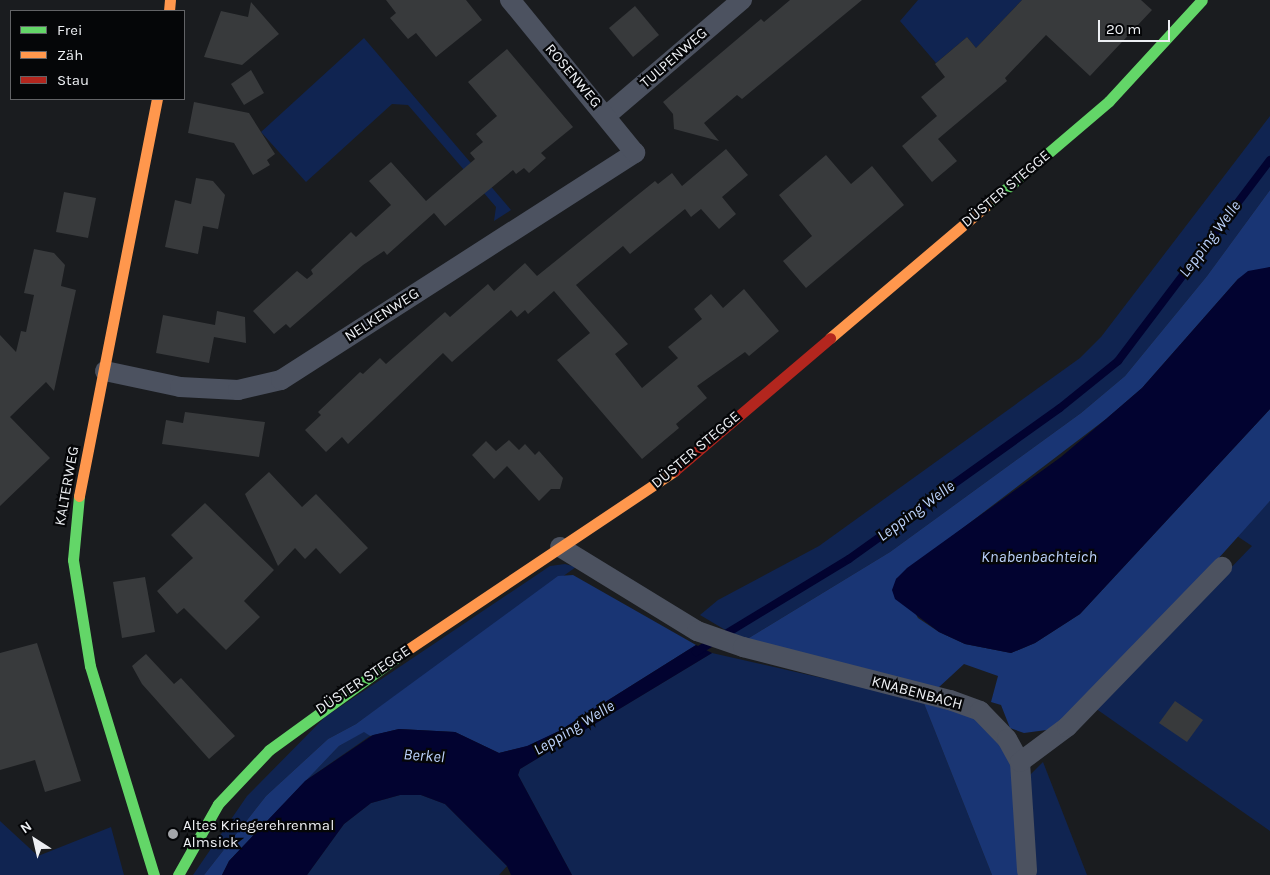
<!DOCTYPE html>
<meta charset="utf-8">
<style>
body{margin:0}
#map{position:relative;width:1270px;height:875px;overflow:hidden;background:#1a1c1f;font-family:Karla,sans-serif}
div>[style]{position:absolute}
.green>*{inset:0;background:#102451}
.forest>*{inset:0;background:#193574}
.water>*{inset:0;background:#020330}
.stream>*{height:8px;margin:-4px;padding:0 4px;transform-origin:4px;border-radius:4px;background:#020330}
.building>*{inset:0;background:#383a3c}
.street>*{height:20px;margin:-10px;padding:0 10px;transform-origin:10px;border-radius:10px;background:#4c5260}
.fast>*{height:11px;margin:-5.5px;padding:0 5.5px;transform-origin:5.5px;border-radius:5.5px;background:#63d668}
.slow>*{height:11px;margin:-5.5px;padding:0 5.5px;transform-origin:5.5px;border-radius:5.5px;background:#ff974d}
.jam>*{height:11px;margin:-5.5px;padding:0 5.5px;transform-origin:5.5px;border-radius:5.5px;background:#b3261e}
.dots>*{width:14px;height:14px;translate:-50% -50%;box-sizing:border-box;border:2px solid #050608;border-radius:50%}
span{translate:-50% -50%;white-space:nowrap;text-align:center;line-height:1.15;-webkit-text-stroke:4.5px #050608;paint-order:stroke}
.street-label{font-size:15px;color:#edeff3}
.poi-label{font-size:15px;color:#edeff3}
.left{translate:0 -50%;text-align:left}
.water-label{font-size:16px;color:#bbd1fa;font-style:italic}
.legend{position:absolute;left:10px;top:10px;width:175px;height:90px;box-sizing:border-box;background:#050608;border:1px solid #626366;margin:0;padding:6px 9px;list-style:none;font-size:15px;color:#edeff3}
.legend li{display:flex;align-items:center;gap:10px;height:25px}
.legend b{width:25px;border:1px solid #626366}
.north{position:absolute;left:10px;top:815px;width:50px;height:50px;-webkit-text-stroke:4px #050608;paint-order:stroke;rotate:325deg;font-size:14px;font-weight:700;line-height:20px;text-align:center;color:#edeff3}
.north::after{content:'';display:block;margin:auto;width:18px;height:22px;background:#edeff3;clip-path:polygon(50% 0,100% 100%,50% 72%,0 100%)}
.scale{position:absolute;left:1098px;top:20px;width:72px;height:22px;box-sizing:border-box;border:2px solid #edeff3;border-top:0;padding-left:6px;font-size:15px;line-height:18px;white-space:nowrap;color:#edeff3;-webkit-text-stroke:4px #050608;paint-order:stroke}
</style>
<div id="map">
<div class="green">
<i style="clip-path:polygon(918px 0,1022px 0,976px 48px,967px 37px,936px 63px,900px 21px)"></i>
<i style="clip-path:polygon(364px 38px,511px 210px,494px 221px,496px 207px,408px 105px,392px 104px,306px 182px,261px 132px)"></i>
<i style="clip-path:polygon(1270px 116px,1270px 190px,1207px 276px,1125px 376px,1081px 413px,890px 552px,744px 641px,700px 615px,718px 600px,819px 546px,1080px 358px,1101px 337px)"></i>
<i style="clip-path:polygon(1270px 501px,1270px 831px,1095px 708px,1252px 546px,1237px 536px)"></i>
<i style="clip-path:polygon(565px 564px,576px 567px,356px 724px,328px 739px,266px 796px,204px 875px,193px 875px,247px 796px,325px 717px,550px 566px)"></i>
<i style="clip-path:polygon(712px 653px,923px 701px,992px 875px,572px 875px,518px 775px,520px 769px)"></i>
<i style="clip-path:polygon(364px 731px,370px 736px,305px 781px,339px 746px)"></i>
<i style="clip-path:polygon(1043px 762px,1087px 875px,1034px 875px,1027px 778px)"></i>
<i style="clip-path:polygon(400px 795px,421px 795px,445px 804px,507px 866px,499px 875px,307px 875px,344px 824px,371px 803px)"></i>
<i style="clip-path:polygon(0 821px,38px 856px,111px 827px,124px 875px,0 875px)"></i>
</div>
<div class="forest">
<i style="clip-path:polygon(1270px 190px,1270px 267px,1238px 279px,1142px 388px,1106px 419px,896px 579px,918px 618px,939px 632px,965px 644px,1011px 653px,1035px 643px,1080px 614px,1270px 409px,1270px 501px,1182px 599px,1054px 729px,1024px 733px,1010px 728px,1001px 705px,991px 702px,998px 676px,964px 664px,938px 688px,744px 641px,890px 552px,1081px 413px,1125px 376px,1207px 276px)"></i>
<i style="clip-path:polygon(573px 575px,696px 645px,559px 731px,528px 746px,499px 753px,455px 732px,399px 729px,370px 736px,364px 732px,339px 746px,229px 861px,222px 875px,204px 875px,266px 796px,328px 739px,356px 724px,558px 576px)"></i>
<i style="clip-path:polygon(923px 701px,981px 720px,1002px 743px,1012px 767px,1021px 875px,992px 875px)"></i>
</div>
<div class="water">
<i style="clip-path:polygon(1270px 267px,1270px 409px,1080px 614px,1035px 643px,1011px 653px,965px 644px,939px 632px,895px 599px,892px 590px,896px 579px,907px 568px,1061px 457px,1106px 419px,1142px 388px,1238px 279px,1248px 271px)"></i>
<i style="clip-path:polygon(696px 645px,712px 653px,520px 769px,518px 775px,572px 875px,511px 875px,507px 866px,445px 804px,421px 795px,400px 795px,371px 803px,344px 824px,307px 875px,222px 875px,229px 861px,305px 781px,373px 735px,399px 729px,455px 732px,499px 753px,527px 746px,559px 731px)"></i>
</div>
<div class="stream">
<i style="left:696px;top:652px;width:179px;rotate:-31.3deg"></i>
<i style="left:849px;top:559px;width:259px;rotate:-35.6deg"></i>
<i style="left:1060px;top:408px;width:75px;rotate:-39deg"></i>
<i style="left:1118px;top:361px;width:252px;rotate:-52.9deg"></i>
</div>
<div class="building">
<i style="clip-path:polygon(386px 0,466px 0,482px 20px,436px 57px,416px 33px,408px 39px,390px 18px,396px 13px)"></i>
<i style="clip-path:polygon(790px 0,862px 0,742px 99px,737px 95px,704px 123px,719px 141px,674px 129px,673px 114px,663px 102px,761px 19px,764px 22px)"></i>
<i style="clip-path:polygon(1022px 0,1141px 0,1152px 10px,1090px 76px,1046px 35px,1005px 78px,1007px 81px,938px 139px,957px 161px,932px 182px,902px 146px,937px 116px,921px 97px,945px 77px,935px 64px,967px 37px,976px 48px)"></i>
<i style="clip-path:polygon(251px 2px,279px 34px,242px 65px,204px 57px,221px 11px,248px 17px)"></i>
<i style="clip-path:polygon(635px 6px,659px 35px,633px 57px,609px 28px)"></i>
<i style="clip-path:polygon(507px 49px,573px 127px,541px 153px,546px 158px,529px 173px,524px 168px,516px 174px,513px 170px,445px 226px,434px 213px,387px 255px,384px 251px,363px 265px,290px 328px,286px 324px,274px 334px,253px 311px,297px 271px,307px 279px,313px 274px,311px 270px,351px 232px,356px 237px,391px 205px,369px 181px,391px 162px,426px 201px,475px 159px,470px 153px,483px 142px,476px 134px,497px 116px,468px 82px)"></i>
<i style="clip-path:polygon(251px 70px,264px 93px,244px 105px,231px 84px)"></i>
<i style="clip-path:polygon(194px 102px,249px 113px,275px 154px,267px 160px,270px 165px,253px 175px,234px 143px,188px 133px)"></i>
<i style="clip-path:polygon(726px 149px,748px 175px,722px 197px,736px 214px,719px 229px,701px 209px,691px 217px,685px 209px,630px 254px,623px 246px,576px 285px,628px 344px,615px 354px,642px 388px,678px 358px,668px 347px,702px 319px,694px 309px,711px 294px,723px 308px,744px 289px,779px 331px,749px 356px,745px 352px,697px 386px,707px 398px,676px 424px,679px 428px,642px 459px,557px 360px,590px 333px,554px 291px,528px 314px,525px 310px,517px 317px,511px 310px,452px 362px,443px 353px,348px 444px,342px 437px,326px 452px,305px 430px,321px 415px,318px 412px,360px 372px,363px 374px,380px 358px,386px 364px,445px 312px,450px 317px,488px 284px,494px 291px,525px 263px,537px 276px,655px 181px,658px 184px,672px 173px,682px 186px)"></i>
<i style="clip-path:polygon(826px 155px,851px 184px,872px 166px,904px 205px,806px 288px,783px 261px,812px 236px,779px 195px)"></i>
<i style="clip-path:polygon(196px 178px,213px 181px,225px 195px,218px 229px,203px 226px,198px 254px,165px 247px,175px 200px,191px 204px)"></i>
<i style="clip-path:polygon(64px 192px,96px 198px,88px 238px,56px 232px)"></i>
<i style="clip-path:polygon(34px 249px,54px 253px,65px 265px,61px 286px,76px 290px,54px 391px,46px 382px,10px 417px,50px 458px,0 506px,0 335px,16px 352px,21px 331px,26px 332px,34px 295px,24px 293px)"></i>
<i style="clip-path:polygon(217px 311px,245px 317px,246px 343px,214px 337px,209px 363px,156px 353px,163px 315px,215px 325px)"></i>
<i style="clip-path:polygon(185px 412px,265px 422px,259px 457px,162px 444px,166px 420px,183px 423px)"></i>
<i style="clip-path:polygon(509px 440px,519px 450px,525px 444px,535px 455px,539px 451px,563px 478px,560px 489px,551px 489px,539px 501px,507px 466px,494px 479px,472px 455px,486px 441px,496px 451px)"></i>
<i style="clip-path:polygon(269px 472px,302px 507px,316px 494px,368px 548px,340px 574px,316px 548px,305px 559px,295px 548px,278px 566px,245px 494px)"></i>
<i style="clip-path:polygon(205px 503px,274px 570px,244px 601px,260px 617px,226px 650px,184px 608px,177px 614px,157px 591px,193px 558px,171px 535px)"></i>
<i style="clip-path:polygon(145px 577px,155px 632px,122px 638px,113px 582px)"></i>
<i style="clip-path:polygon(37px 643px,81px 781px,45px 792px,35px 760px,0 770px,0 653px)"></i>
<i style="clip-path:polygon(146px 654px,174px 684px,181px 678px,235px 736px,209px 759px,142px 684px,132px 666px)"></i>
<i style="clip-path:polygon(1175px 701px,1203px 720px,1187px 742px,1159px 723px)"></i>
</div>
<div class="street">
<i style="left:606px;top:116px;width:179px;rotate:-40.5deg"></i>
<i style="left:105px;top:371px;width:77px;rotate:12deg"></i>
<i style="left:180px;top:387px;width:58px;rotate:3deg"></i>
<i style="left:238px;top:390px;width:44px;rotate:-13.1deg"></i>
<i style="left:281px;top:380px;width:421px;rotate:-32.7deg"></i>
<i style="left:635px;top:153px;width:198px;rotate:-129.2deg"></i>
<i style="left:560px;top:547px;width:161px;rotate:31.5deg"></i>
<i style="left:697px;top:631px;width:49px;rotate:19.2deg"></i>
<i style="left:743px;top:647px;width:214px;rotate:14.4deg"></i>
<i style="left:950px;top:700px;width:32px;rotate:20deg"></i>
<i style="left:980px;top:711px;width:39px;rotate:46deg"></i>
<i style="left:1007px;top:739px;width:26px;rotate:61deg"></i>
<i style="left:1020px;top:762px;width:109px;rotate:86.3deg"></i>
<i style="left:1020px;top:762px;width:59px;rotate:-36.7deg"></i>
<i style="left:1067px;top:727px;width:223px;rotate:-45.9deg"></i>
</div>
<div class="fast">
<i style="left:987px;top:205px;width:160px;rotate:-40.4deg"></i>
<i style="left:1109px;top:101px;width:137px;rotate:-47.4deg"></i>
<i style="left:79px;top:496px;width:64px;rotate:95.4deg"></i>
<i style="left:73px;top:560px;width:107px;rotate:80.9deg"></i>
<i style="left:90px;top:666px;width:219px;rotate:73deg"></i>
<i style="left:178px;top:875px;width:81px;rotate:-60.6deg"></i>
<i style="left:218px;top:804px;width:74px;rotate:-46.6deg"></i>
<i style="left:269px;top:750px;width:163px;rotate:-36deg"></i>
</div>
<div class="slow">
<i style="left:169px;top:11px;width:11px;rotate:-85deg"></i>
<i style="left:830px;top:338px;width:206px;rotate:-40.3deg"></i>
<i style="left:79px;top:496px;width:405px;rotate:-78.9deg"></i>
<i style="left:401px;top:654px;width:329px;rotate:-33.8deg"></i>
</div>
<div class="jam">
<i style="left:674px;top:471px;width:205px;rotate:-40.4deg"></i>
</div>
<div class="dots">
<i style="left:173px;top:834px;background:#a3a5a9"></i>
</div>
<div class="street-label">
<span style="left:674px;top:58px;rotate:-41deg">TULPENWEG</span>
<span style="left:573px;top:76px;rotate:50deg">ROSENWEG</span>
<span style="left:1006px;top:189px;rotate:-40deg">DÜSTER STEGGE</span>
<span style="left:382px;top:315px;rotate:-33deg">NELKENWEG</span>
<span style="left:696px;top:450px;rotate:-40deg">DÜSTER STEGGE</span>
<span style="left:67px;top:486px;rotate:-80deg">KALTERWEG</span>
<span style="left:363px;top:680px;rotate:-34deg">DÜSTER STEGGE</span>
<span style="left:917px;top:693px;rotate:15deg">KNABENBACH</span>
</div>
<div class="poi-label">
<span class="left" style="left:183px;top:834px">Altes Kriegerehrenmal<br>Almsick</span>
</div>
<div class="water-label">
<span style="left:1210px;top:239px;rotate:-53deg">Lepping Welle</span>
<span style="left:916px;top:511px;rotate:-36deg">Lepping Welle</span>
<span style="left:1039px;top:557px">Knabenbachteich</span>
<span style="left:574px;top:728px;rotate:-31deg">Lepping Welle</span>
<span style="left:424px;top:756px;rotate:4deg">Berkel</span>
</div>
<ul class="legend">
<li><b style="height:6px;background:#63d668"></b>Frei</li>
<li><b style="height:6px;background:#ff974d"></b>Zäh</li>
<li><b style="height:6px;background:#b3261e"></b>Stau</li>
</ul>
<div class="north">N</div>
<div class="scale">20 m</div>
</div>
